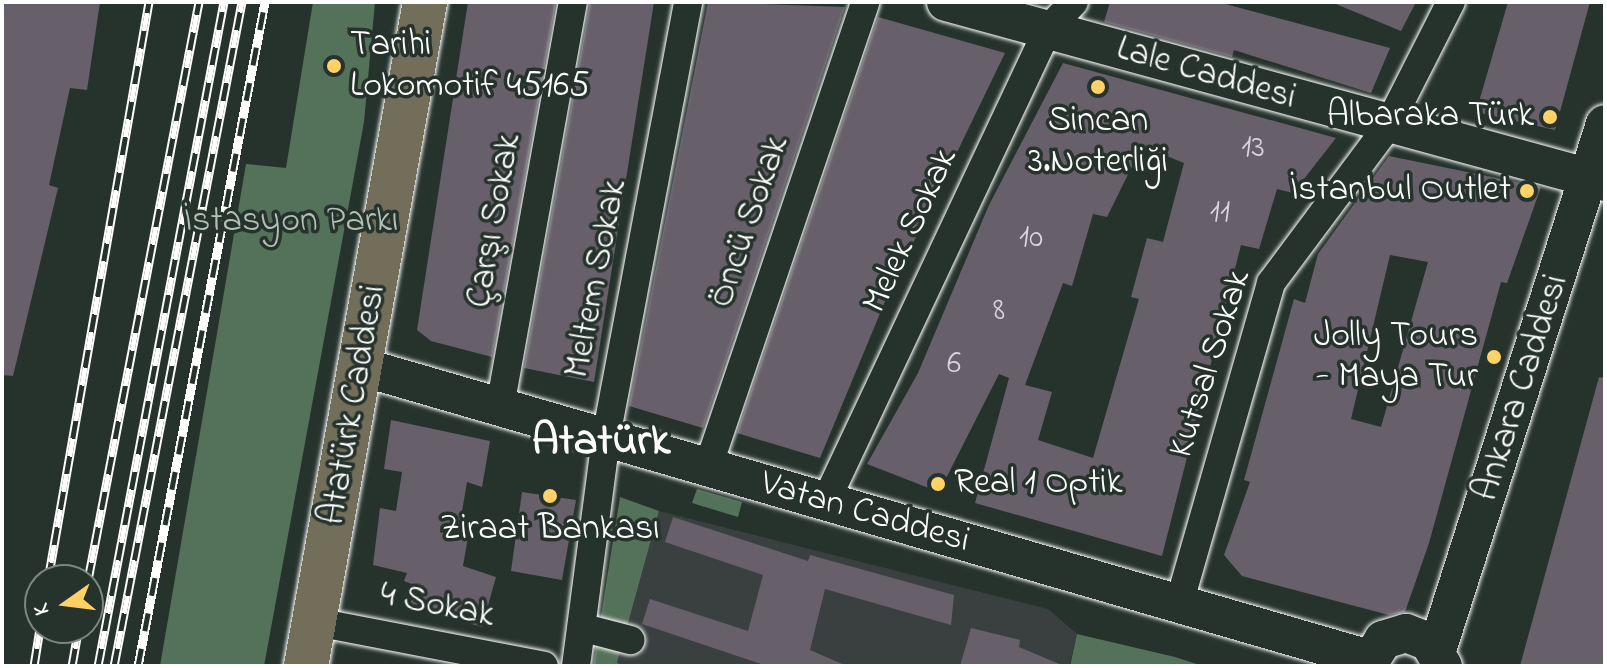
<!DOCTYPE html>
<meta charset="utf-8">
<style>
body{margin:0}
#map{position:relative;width:1607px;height:668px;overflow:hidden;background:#26332d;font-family:"Indie Flower",sans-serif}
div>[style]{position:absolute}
.built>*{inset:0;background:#3a403f}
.green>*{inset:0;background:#54725a}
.building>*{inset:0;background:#67606a}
.roads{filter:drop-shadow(0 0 2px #fff) drop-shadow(0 0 2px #fff)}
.street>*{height:28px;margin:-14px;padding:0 14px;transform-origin:14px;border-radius:14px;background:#26332d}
.secondary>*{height:38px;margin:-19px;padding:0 19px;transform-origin:19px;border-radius:19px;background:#26332d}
.primary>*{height:44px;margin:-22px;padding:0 22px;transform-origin:22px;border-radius:22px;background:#726e59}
.rail>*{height:9px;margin-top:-4.5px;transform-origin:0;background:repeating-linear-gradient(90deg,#26332d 0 18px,#fff 0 36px);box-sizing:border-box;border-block:2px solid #fff}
.dots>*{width:22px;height:22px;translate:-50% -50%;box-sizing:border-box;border:4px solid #26332d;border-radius:50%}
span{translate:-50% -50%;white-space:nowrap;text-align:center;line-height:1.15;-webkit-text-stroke:7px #26332d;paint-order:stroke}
.number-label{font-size:32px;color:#d9d7da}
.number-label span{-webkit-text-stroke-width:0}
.poi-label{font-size:36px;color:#fff}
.left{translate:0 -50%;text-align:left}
.right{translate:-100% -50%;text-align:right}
.street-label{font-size:36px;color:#fff}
.park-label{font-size:36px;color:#b2c0b5}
.district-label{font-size:44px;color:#fff;font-weight:700}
.frame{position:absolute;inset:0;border:4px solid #fff;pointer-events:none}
.north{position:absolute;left:24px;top:564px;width:80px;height:80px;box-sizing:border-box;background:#26332d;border:2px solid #7d8581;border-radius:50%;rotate:256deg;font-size:22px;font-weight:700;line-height:32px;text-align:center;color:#fff}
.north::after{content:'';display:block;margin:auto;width:28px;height:36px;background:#ffd166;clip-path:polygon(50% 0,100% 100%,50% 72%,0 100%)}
</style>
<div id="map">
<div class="built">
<i style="clip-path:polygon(659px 511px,1048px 609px,1077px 634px,1069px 666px,617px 664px)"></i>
</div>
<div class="green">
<i style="clip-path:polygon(313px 2px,375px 2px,364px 122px,264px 666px,160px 666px,246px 164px,286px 168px)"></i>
<i style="clip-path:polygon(697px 489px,742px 502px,738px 517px,692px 503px)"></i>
<i style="clip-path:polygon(620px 497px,659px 511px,617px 663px,624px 666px,593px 666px)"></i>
<i style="clip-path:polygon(1077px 634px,1175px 657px,1203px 666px,1070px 666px)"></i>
</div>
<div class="building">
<i style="clip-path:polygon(2px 2px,100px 2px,87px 90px,70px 88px,49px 185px,58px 188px,13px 376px,2px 375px)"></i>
<i style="clip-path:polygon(468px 2px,556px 2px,492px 357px,431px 341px,417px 330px)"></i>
<i style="clip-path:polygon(590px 2px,654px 2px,594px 382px,524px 368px)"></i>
<i style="clip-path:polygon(708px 2px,845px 7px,703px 428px,629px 406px)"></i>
<i style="clip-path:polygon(1110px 2px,1218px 2px,1390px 48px,1371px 93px,1234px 50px,1232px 57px,1104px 22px)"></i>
<i style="clip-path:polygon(1331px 2px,1416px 2px,1401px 31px)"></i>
<i style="clip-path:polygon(1508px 2px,1590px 2px,1555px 130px,1476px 112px)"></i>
<i style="clip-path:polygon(878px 17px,1005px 53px,886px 299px,820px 458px,737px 433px)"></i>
<i style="clip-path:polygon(evenodd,1063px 63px,1336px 138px,1293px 193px,1277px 189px,1259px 249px,1241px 245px,1162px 556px,975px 503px,1009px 378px,999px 374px,939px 492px,867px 464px,918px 373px,989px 205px,1063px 63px,1142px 146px,1184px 163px,1163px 242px,1147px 238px,1131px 297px,1139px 299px,1093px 458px,1038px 440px,1052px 392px,1025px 385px,1063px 283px,1072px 286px,1093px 214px,1107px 217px,1142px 146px)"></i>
<i style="clip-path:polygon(evenodd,1389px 156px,1541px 187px,1507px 283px,1501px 282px,1429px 543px,1405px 612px,1389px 615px,1242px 576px,1224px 555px,1250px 482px,1244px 480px,1294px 299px,1305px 303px,1318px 254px,1389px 156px,1390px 255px,1428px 262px,1381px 427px,1351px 419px,1390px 255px)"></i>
<i style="clip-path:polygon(1599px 377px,1605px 378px,1605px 666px,1520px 666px)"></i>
<i style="clip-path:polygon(391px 420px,490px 441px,482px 487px,467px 482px,460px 523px,470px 525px,463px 566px,496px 577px,482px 627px,409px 606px,417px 586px,404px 581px,407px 573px,373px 565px,380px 508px,396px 511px,402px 472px,384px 469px)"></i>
<i style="clip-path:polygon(522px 492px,576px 500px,562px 580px,511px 571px)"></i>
<i style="clip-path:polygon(673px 517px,808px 561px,810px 555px,954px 595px,951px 625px,825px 589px,810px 650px,847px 666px,767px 666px,642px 624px,650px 599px,748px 631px,763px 575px,665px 542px)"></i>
<i style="clip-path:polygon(971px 628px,1020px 640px,1019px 647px,1064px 666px,960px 666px)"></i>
</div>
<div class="roads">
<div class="street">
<i style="left:500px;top:407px;width:412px;rotate:-79.8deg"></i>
<i style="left:708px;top:467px;width:491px;rotate:-71.3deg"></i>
<i style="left:826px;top:501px;width:522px;rotate:-64.81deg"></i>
<i style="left:1048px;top:29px;width:37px;rotate:-46deg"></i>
<i style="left:1179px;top:604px;width:334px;rotate:-74deg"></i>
<i style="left:1271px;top:283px;width:196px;rotate:-53.3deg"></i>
<i style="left:1388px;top:126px;width:139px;rotate:-63.1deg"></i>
<i style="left:316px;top:622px;width:232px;rotate:10.9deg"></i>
<i style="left:584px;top:628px;width:48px;rotate:14.6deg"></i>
<i style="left:576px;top:666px;width:231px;rotate:-82.5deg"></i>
<i style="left:606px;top:437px;width:443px;rotate:-79.3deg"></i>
</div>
<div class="secondary">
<i style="left:946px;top:2px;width:683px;rotate:15.28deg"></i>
<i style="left:362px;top:367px;width:1048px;rotate:16.17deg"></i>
<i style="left:1437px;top:650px;width:552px;rotate:-72.29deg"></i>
<i style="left:1367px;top:666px;width:31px;rotate:-58deg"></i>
<i style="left:1383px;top:640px;width:24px;rotate:-17deg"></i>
<i style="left:1406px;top:633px;width:25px;rotate:21deg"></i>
<i style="left:1429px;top:642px;width:28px;rotate:60deg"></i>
</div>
<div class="primary">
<i style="left:306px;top:666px;width:675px;rotate:-79.84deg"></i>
</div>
</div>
<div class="rail">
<i style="left:48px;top:580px;width:587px;rotate:-80.09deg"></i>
<i style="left:88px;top:580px;width:589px;rotate:-79.13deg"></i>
<i style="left:34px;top:666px;width:38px;rotate:-81deg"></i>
<i style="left:72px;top:666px;width:39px;rotate:-80deg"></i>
<i style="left:98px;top:666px;width:676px;rotate:-79.26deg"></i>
<i style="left:114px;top:666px;width:676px;rotate:-79.09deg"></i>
<i style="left:138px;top:666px;width:676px;rotate:-79.17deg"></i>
</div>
<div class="dots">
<i style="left:334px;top:66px;background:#ffd166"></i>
<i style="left:1098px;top:87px;background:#ffd166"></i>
<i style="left:1550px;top:117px;background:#ffd166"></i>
<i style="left:1527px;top:191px;background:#ffd166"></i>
<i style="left:1494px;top:357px;background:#ffd166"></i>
<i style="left:938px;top:484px;background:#ffd166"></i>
<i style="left:550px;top:496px;background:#ffd166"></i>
</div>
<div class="number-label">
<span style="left:1253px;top:149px">13</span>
<span style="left:1220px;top:214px">11</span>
<span style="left:1031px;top:239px">10</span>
<span style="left:999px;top:312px">8</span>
<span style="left:954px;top:365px">6</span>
</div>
<div class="poi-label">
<span class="left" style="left:350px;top:66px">Tarihi<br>Lokomotif 45165</span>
<span class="right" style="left:1534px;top:117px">Albaraka Türk</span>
<span style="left:1098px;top:142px">Sincan<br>3.Noterliği</span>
<span class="right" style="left:1511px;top:191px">İstanbul Outlet</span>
<span class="right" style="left:1478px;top:357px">Jolly Tours<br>- Maya Tur</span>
<span class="left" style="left:954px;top:484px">Real 1 Optik</span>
<span style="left:550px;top:530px">Ziraat Bankası</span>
</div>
<div class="street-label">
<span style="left:1206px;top:74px;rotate:16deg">Lale Caddesi</span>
<span style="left:495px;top:221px;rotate:-80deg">Çarşı Sokak</span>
<span style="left:750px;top:222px;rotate:-71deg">Öncü Sokak</span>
<span style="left:911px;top:231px;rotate:-65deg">Melek Sokak</span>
<span style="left:597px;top:279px;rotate:-79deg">Meltem Sokak</span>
<span style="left:1211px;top:364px;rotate:-72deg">Kutsal Sokak</span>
<span style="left:1522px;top:388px;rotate:-72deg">Ankara Caddesi</span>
<span style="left:354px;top:405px;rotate:-80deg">Atatürk Caddesi</span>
<span style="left:865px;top:513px;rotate:16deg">Vatan Caddesi</span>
<span style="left:437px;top:606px;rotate:11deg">4 Sokak</span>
</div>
<div class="park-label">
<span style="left:291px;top:222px">İstasyon Parkı</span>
</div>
<div class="district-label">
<span style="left:601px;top:442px">Atatürk</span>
</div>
<div class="frame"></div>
<div class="north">K</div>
</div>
